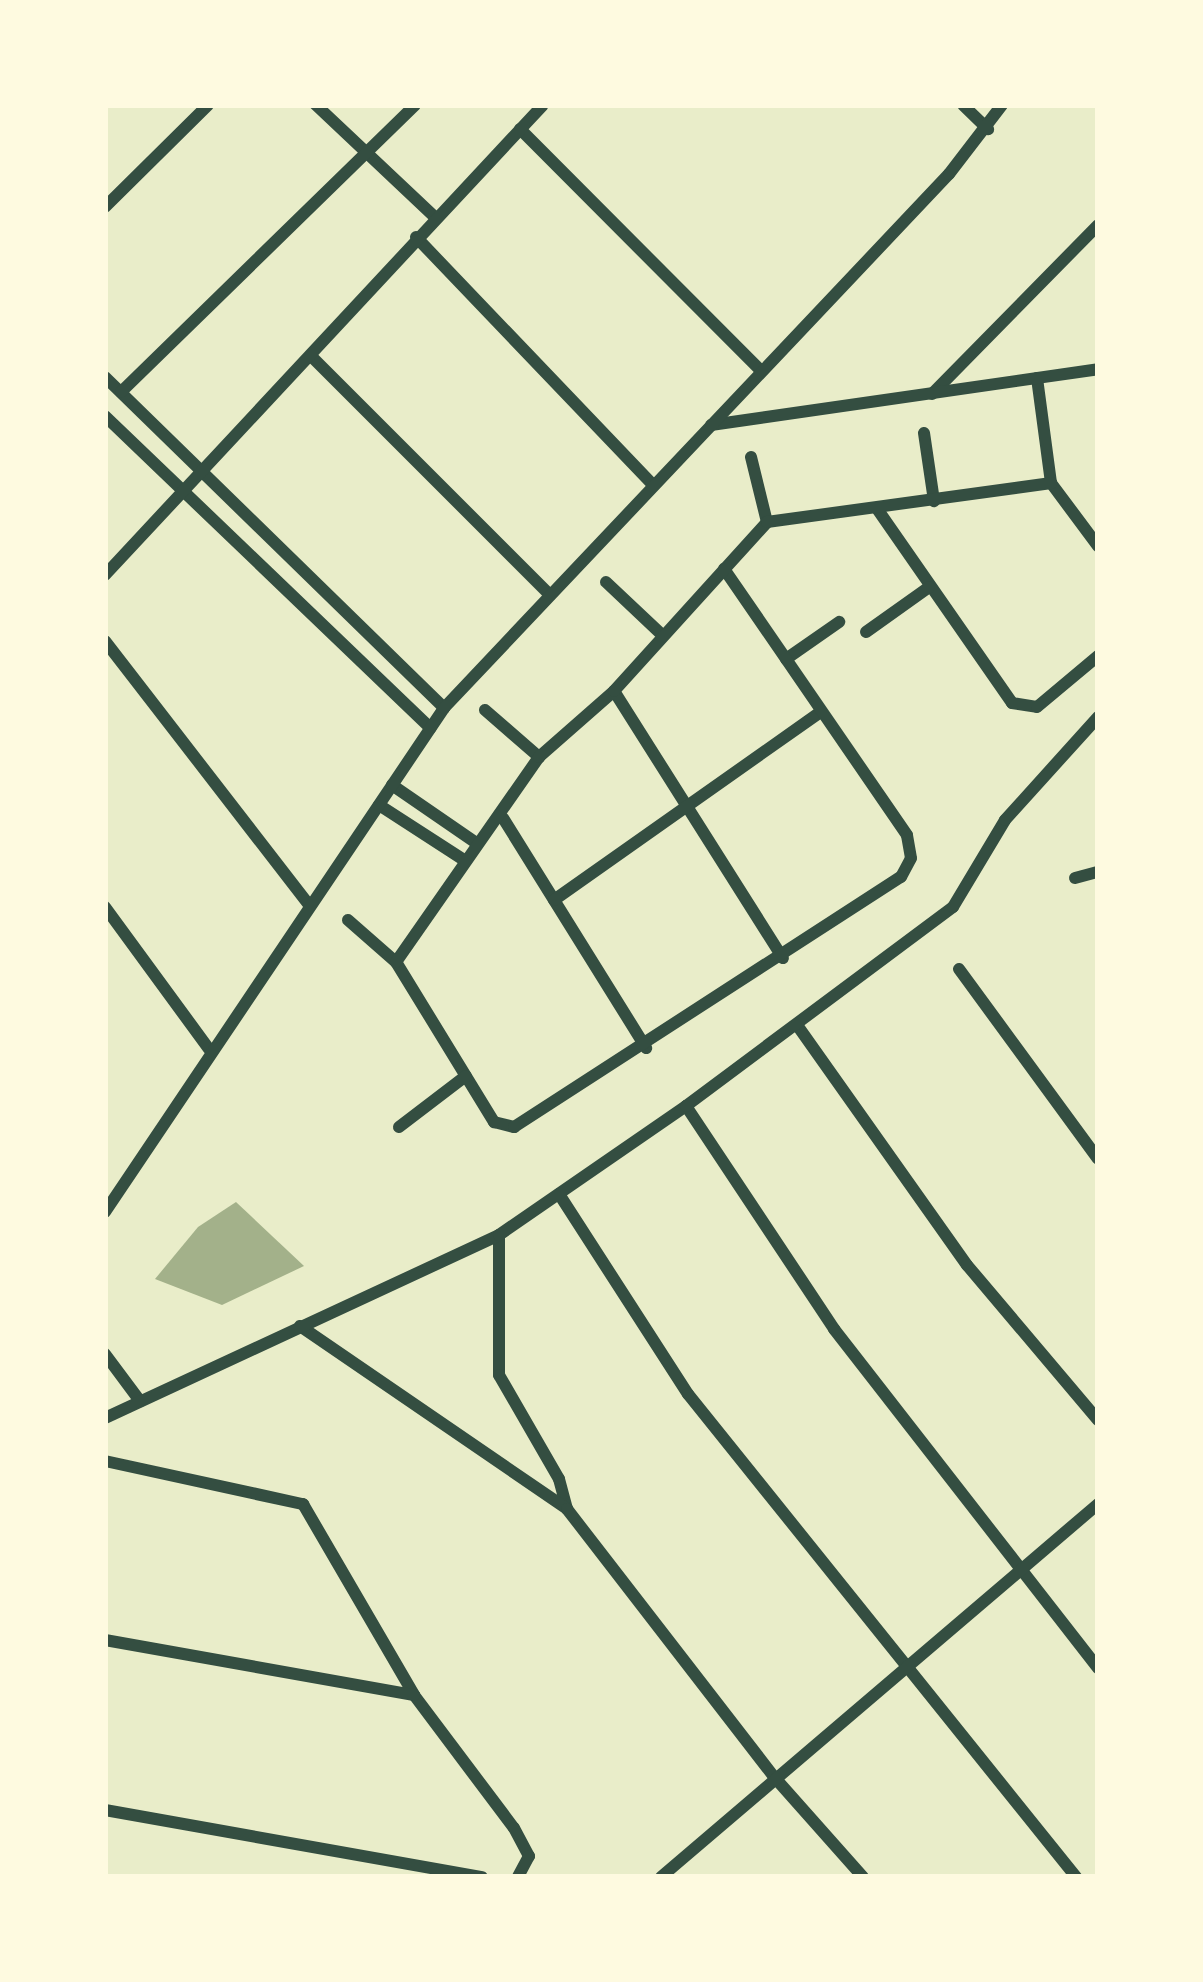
<!DOCTYPE html>
<style>
body{margin:0}
#map{position:relative;width:1203px;height:1982px;overflow:hidden;background:#e9edc9;font-family:"Public Sans",sans-serif}
div>[style]{position:absolute}
.water>*{inset:0;background:#a3b18a}
.minor>*{height:12px;margin:-6px;padding:0 6px;transform-origin:6px;border-radius:6px;background:#344e41}
span{translate:-50% -50%;white-space:nowrap;text-align:center;line-height:1.15;-webkit-text-stroke:12px #fefae0;paint-order:stroke}
.frame{position:absolute;inset:0;border:108px solid #fefae0;pointer-events:none}
</style>
<div id="map">
<div class="water">
<i style="clip-path:polygon(236px 1202px,304px 1266px,222px 1305px,155px 1279px,198px 1227px)"></i>
</div>
<div class="minor">
<i style="left:316px;top:105px;width:163px;rotate:43.3deg"></i>
<i style="left:963px;top:105px;width:35px;rotate:44deg"></i>
<i style="left:520px;top:129px;width:340px;rotate:45.1deg"></i>
<i style="left:105px;top:207px;width:145px;rotate:-44.7deg"></i>
<i style="left:416px;top:237px;width:343px;rotate:46.3deg"></i>
<i style="left:311px;top:356px;width:338px;rotate:45deg"></i>
<i style="left:105px;top:377px;width:474px;rotate:44.3deg"></i>
<i style="left:1037px;top:378px;width:106px;rotate:82.4deg"></i>
<i style="left:1051px;top:483px;width:79px;rotate:53.3deg"></i>
<i style="left:121px;top:392px;width:411px;rotate:-44.3deg"></i>
<i style="left:932px;top:394px;width:237px;rotate:-45.5deg"></i>
<i style="left:105px;top:416px;width:451px;rotate:43.8deg"></i>
<i style="left:711px;top:425px;width:391px;rotate:-8.2deg"></i>
<i style="left:924px;top:433px;width:69px;rotate:81.6deg"></i>
<i style="left:751px;top:457px;width:67px;rotate:76.2deg"></i>
<i style="left:878px;top:510px;width:235px;rotate:55.2deg"></i>
<i style="left:1012px;top:703px;width:25px;rotate:9deg"></i>
<i style="left:1037px;top:707px;width:80px;rotate:-39.9deg"></i>
<i style="left:105px;top:575px;width:642px;rotate:-47.02deg"></i>
<i style="left:606px;top:582px;width:73px;rotate:43.3deg"></i>
<i style="left:866px;top:632px;width:77px;rotate:-35.5deg"></i>
<i style="left:105px;top:641px;width:332px;rotate:52.3deg"></i>
<i style="left:786px;top:659px;width:65px;rotate:-34.9deg"></i>
<i style="left:614px;top:691px;width:316px;rotate:57.7deg"></i>
<i style="left:485px;top:710px;width:72px;rotate:41deg"></i>
<i style="left:392px;top:785px;width:101px;rotate:34.5deg"></i>
<i style="left:379px;top:805px;width:101px;rotate:32.9deg"></i>
<i style="left:503px;top:818px;width:271px;rotate:58.1deg"></i>
<i style="left:1075px;top:878px;width:24px;rotate:-15deg"></i>
<i style="left:554px;top:900px;width:327px;rotate:-35.2deg"></i>
<i style="left:105px;top:907px;width:176px;rotate:53.8deg"></i>
<i style="left:348px;top:920px;width:64px;rotate:41.2deg"></i>
<i style="left:396px;top:962px;width:188px;rotate:58.5deg"></i>
<i style="left:494px;top:1122px;width:21px;rotate:14deg"></i>
<i style="left:514px;top:1127px;width:461px;rotate:-32.9deg"></i>
<i style="left:901px;top:877px;width:21px;rotate:-62deg"></i>
<i style="left:911px;top:858px;width:23px;rotate:-100deg"></i>
<i style="left:907px;top:835px;width:323px;rotate:-124.5deg"></i>
<i style="left:396px;top:962px;width:250px;rotate:-55.1deg"></i>
<i style="left:539px;top:757px;width:100px;rotate:-41.3deg"></i>
<i style="left:614px;top:691px;width:228px;rotate:-47.8deg"></i>
<i style="left:767px;top:522px;width:287px;rotate:-7.8deg"></i>
<i style="left:959px;top:969px;width:235px;rotate:53.8deg"></i>
<i style="left:797px;top:1025px;width:294px;rotate:54.7deg"></i>
<i style="left:967px;top:1265px;width:203px;rotate:49.8deg"></i>
<i style="left:686px;top:1106px;width:268px;rotate:56.4deg"></i>
<i style="left:834px;top:1329px;width:430px;rotate:52.1deg"></i>
<i style="left:399px;top:1127px;width:84px;rotate:-37.3deg"></i>
<i style="left:559px;top:1194px;width:238px;rotate:57.2deg"></i>
<i style="left:688px;top:1394px;width:620px;rotate:51.22deg"></i>
<i style="left:105px;top:1212px;width:607px;rotate:-56.07deg"></i>
<i style="left:444px;top:708px;width:735px;rotate:-46.6deg"></i>
<i style="left:949px;top:174px;width:87px;rotate:-52.5deg"></i>
<i style="left:499px;top:1235px;width:140px;rotate:90deg"></i>
<i style="left:499px;top:1375px;width:120px;rotate:60deg"></i>
<i style="left:559px;top:1479px;width:31px;rotate:75deg"></i>
<i style="left:300px;top:1326px;width:324px;rotate:34.4deg"></i>
<i style="left:567px;top:1509px;width:341px;rotate:52.3deg"></i>
<i style="left:776px;top:1779px;width:131px;rotate:48.4deg"></i>
<i style="left:105px;top:1354px;width:59px;rotate:53.3deg"></i>
<i style="left:105px;top:1418px;width:434px;rotate:-24.9deg"></i>
<i style="left:499px;top:1235px;width:227px;rotate:-34.6deg"></i>
<i style="left:686px;top:1106px;width:333px;rotate:-36.7deg"></i>
<i style="left:953px;top:907px;width:101px;rotate:-59.1deg"></i>
<i style="left:1005px;top:820px;width:139px;rotate:-47.9deg"></i>
<i style="left:105px;top:1461px;width:203px;rotate:12.3deg"></i>
<i style="left:303px;top:1504px;width:221px;rotate:59.8deg"></i>
<i style="left:414px;top:1695px;width:166px;rotate:53.1deg"></i>
<i style="left:514px;top:1828px;width:32px;rotate:62deg"></i>
<i style="left:529px;top:1856px;width:24px;rotate:118deg"></i>
<i style="left:105px;top:1640px;width:314px;rotate:10.1deg"></i>
<i style="left:105px;top:1810px;width:383px;rotate:10.1deg"></i>
<i style="left:661px;top:1877px;width:575px;rotate:-40.48deg"></i>
</div>
<div class="frame"></div>
</div>
